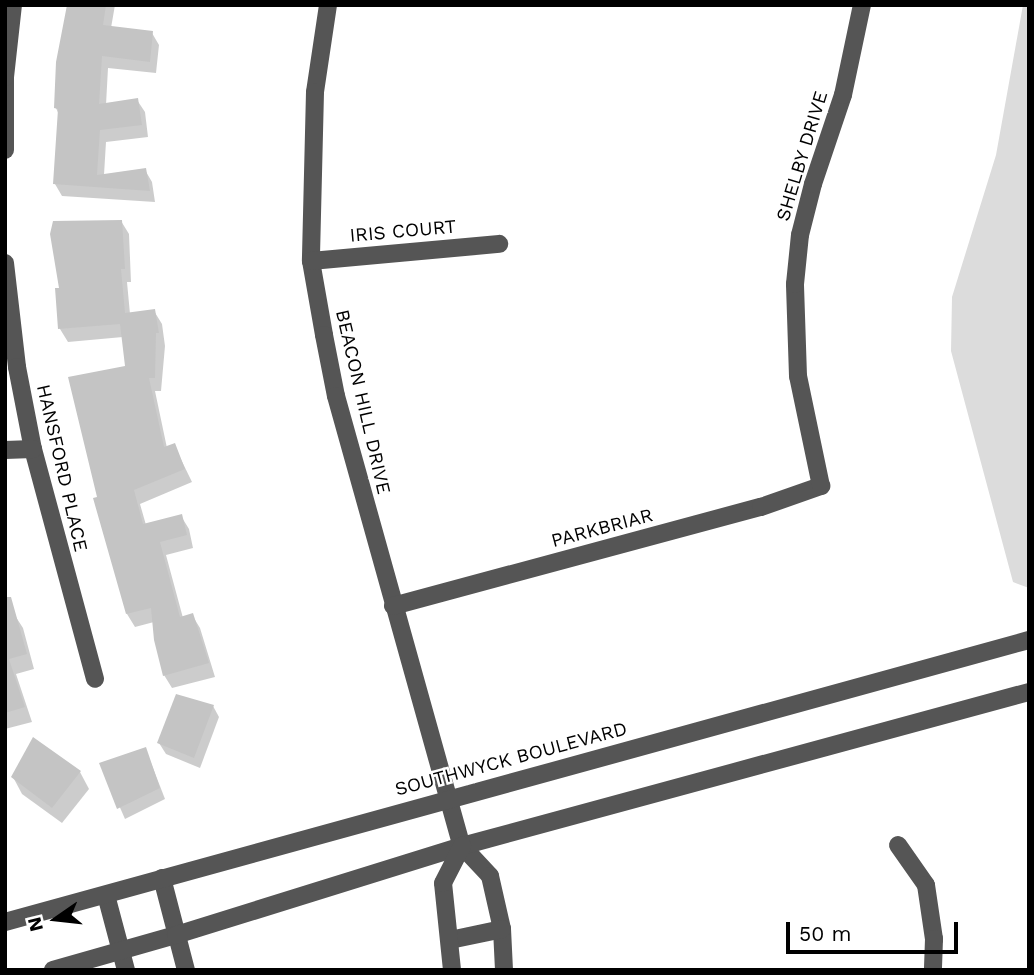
<!DOCTYPE html>
<style>
body{margin:0}
#map{position:relative;width:1034px;height:975px;overflow:hidden;background:#fff;font-family:"Work Sans",sans-serif}
div>[style]{position:absolute}
.green>*{inset:0;background:#dcdcdc}
.shadow>*{inset:0;background:#0003}
.building>*{inset:0;background:#c4c4c4}
.minor>*{height:18px;margin:-9px;padding:0 9px;transform-origin:9px;border-radius:9px;background:#555}
span{translate:-50% -50%;white-space:nowrap;text-align:center;line-height:1.15;-webkit-text-stroke:5px #fff;paint-order:stroke}
.street-label{font-size:19px;color:#000}
.frame{position:absolute;inset:0;border:7px solid #000;pointer-events:none}
.north{position:absolute;left:21px;top:884px;width:70px;height:70px;-webkit-text-stroke:5px #fff;paint-order:stroke;rotate:256deg;font-size:19px;font-weight:700;line-height:28px;text-align:center;color:#000}
.north::after{content:'';display:block;margin:auto;width:24px;height:32px;background:#000;clip-path:polygon(50% 0,100% 100%,50% 72%,0 100%)}
.scale{position:absolute;left:786px;top:922px;width:172px;height:32px;box-sizing:border-box;border:4px solid #000;border-top:0;padding-left:9px;font-size:21px;line-height:24px;white-space:nowrap;color:#000;-webkit-text-stroke:5px #fff;paint-order:stroke}
</style>
<div id="map">
<div class="green">
<i style="clip-path:polygon(1023px 5px,1029px 5px,1029px 588px,1013px 582px,951px 351px,952px 297px,996px 155px)"></i>
</div>
<div class="shadow">
<i style="clip-path:polygon(69px 5px,115px 5px,111px 28px,152px 33px,159px 45px,156px 73px,108px 68px,106px 105px,137px 100px,145px 112px,148px 137px,106px 142px,104px 175px,145px 170px,152px 182px,155px 202px,62px 196px,55px 184px,59px 115px,56px 108px)"></i>
<i style="clip-path:polygon(121px 221px,129px 234px,131px 282px,127px 282px,130px 314px,154px 311px,162px 324px,165px 346px,161px 391px,155px 391px,167px 448px,174px 445px,192px 482px,140px 504px,146px 525px,181px 516px,189px 529px,193px 548px,166px 555px,183px 618px,192px 615px,200px 628px,215px 677px,172px 688px,164px 675px,154px 622px,135px 627px,127px 614px,95px 499px,99px 498px,127px 367px,123px 337px,68px 342px,60px 329px,57px 290px,61px 289px)"></i>
<i style="clip-path:polygon(5px 608px,14px 614px,23px 628px,34px 669px,16px 674px,32px 722px,5px 729px)"></i>
<i style="clip-path:polygon(213px 706px,219px 717px,200px 768px,166px 754px,159px 743px)"></i>
<i style="clip-path:polygon(146px 750px,165px 799px,125px 819px,101px 764px)"></i>
<i style="clip-path:polygon(80px 772px,89px 789px,62px 823px,22px 794px,13px 777px)"></i>
</div>
<div class="building">
<i style="clip-path:polygon(67px 5px,106px 5px,103px 25px,153px 31px,150px 62px,102px 56px,99px 104px,138px 98px,142px 125px,100px 130px,97px 175px,146px 168px,150px 191px,53px 184px,58px 109px,54px 108px,56px 62px)"></i>
<i style="clip-path:polygon(122px 220px,125px 269px,121px 269px,125px 313px,155px 309px,159px 333px,156px 333px,155px 378px,149px 378px,164px 447px,175px 443px,185px 469px,134px 490px,143px 524px,182px 514px,187px 535px,160px 542px,180px 617px,193px 613px,209px 663px,163px 676px,154px 640px,151px 608px,126px 614px,93px 498px,97px 497px,68px 377px,125px 366px,120px 324px,58px 329px,55px 288px,59px 288px,50px 234px,53px 221px)"></i>
<i style="clip-path:polygon(5px 597px,11px 597px,27px 654px,9px 659px,25px 707px,5px 713px)"></i>
<i style="clip-path:polygon(176px 694px,214px 705px,194px 758px,157px 743px)"></i>
<i style="clip-path:polygon(33px 737px,81px 771px,52px 808px,11px 777px)"></i>
<i style="clip-path:polygon(146px 747px,160px 788px,117px 809px,99px 763px)"></i>
</div>
<div class="minor">
<i style="left:328px;top:5px;width:88px;rotate:98.5deg"></i>
<i style="left:315px;top:92px;width:169px;rotate:91.4deg"></i>
<i style="left:311px;top:261px;width:75px;rotate:80deg"></i>
<i style="left:324px;top:335px;width:62px;rotate:78.9deg"></i>
<i style="left:336px;top:396px;width:467px;rotate:74.4deg"></i>
<i style="left:462px;top:846px;width:41px;rotate:47deg"></i>
<i style="left:490px;top:876px;width:54px;rotate:77.2deg"></i>
<i style="left:502px;top:929px;width:41px;rotate:87.2deg"></i>
<i style="left:5px;top:150px;width:73px;rotate:-90deg"></i>
<i style="left:5px;top:77px;width:72px;rotate:-83.7deg"></i>
<i style="left:311px;top:261px;width:189px;rotate:-5.2deg"></i>
<i style="left:5px;top:263px;width:105px;rotate:83.4deg"></i>
<i style="left:17px;top:367px;width:84px;rotate:79deg"></i>
<i style="left:33px;top:449px;width:238px;rotate:74.9deg"></i>
<i style="left:5px;top:450px;width:28px;rotate:-2deg"></i>
<i style="left:393px;top:606px;width:381px;rotate:-15.1deg"></i>
<i style="left:761px;top:507px;width:64px;rotate:-19.3deg"></i>
<i style="left:821px;top:486px;width:112px;rotate:-101.8deg"></i>
<i style="left:798px;top:376px;width:92px;rotate:-91.9deg"></i>
<i style="left:795px;top:284px;width:49px;rotate:-84.2deg"></i>
<i style="left:800px;top:235px;width:53px;rotate:-75.7deg"></i>
<i style="left:813px;top:184px;width:94px;rotate:-71.4deg"></i>
<i style="left:843px;top:95px;width:92px;rotate:-78.1deg"></i>
<i style="left:898px;top:845px;width:49px;rotate:55deg"></i>
<i style="left:926px;top:885px;width:55px;rotate:81.6deg"></i>
<i style="left:934px;top:939px;width:31px;rotate:92deg"></i>
<i style="left:162px;top:878px;width:95px;rotate:75.4deg"></i>
<i style="left:106px;top:895px;width:78px;rotate:75.1deg"></i>
<i style="left:5px;top:922px;width:1062px;rotate:-15.4deg"></i>
<i style="left:450px;top:940px;width:53px;rotate:-11.9deg"></i>
<i style="left:53px;top:970px;width:128px;rotate:-15.9deg"></i>
<i style="left:176px;top:935px;width:300px;rotate:-17.3deg"></i>
<i style="left:462px;top:846px;width:588px;rotate:-15.2deg"></i>
<i style="left:452px;top:970px;width:87px;rotate:-95.9deg"></i>
<i style="left:443px;top:883px;width:42px;rotate:-62.8deg"></i>
</div>
<div class="street-label">
<span style="left:802px;top:156px;rotate:-73deg">SHELBY DRIVE</span>
<span style="left:403px;top:231px;rotate:-5deg">IRIS COURT</span>
<span style="left:363px;top:402px;rotate:77deg">BEACON HILL DRIVE</span>
<span style="left:62px;top:468px;rotate:77deg">HANSFORD PLACE</span>
<span style="left:602px;top:528px;rotate:-15deg">PARKBRIAR</span>
<span style="left:511px;top:759px;rotate:-15deg">SOUTHWYCK BOULEVARD</span>
</div>
<div class="frame"></div>
<div class="north">N</div>
<div class="scale">50 m</div>
</div>
